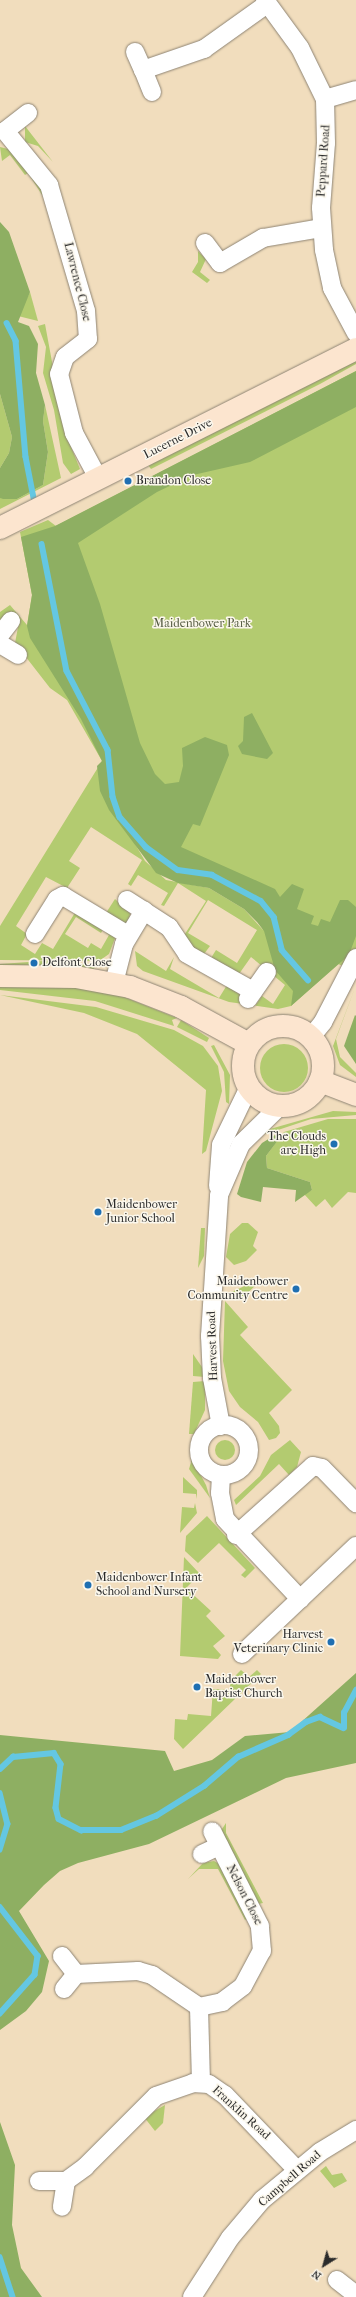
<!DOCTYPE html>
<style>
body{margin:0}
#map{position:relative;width:356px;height:2297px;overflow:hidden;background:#f1ddbd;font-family:"IM FELL French Canon",serif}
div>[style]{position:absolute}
.green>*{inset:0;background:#b3cb70}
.round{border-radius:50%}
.forest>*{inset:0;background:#8eaf62}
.stream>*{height:5.5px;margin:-2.75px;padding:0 2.75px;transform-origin:2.75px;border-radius:2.75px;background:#64c7e2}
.roads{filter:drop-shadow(0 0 1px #8e8474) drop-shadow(0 0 1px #8e8474)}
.street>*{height:18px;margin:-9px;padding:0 9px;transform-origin:9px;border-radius:9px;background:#fff}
.street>.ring{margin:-9px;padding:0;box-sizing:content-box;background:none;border:18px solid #fff;border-radius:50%}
.secondary>*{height:22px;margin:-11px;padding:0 11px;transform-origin:11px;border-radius:11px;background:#fce5cf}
.secondary>.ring{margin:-11px;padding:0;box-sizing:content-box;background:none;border:22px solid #fce5cf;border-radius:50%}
.dots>*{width:11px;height:11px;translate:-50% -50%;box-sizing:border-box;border:2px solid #fbf7ec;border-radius:50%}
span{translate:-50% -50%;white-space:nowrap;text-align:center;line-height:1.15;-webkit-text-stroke:3px #fbf7ec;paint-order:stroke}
.street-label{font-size:12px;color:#2b2b2b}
.poi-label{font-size:12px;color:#2b2b2b}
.left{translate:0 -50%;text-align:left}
.right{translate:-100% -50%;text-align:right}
.park-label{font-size:12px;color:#545b40}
.north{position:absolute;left:304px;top:2245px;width:40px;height:40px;-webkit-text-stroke:3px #fbf7ec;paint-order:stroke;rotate:217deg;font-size:11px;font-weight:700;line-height:16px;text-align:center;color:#2b2b2b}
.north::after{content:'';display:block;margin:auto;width:14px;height:18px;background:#2b2b2b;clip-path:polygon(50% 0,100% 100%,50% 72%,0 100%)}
</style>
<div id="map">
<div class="green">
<i style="clip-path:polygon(25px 126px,53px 162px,38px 146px,25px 142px)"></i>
<i style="clip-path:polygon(0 147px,12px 150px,44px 193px,42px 195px,28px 173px,25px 175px,10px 155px,2px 161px)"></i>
<i style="clip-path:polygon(198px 251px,206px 259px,200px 272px,210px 280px,207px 283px,192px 272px,198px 262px)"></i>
<i style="clip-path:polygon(30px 292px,38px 321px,18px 316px)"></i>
<i style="clip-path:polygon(45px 324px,65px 432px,80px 469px,71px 474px,63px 463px,54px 410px,43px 373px,46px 347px,38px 326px)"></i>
<i style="clip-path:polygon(356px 360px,356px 364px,320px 384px,151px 469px,148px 465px)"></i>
<i style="clip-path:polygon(evenodd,356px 371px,356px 971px,338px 964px,291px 1006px,278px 1009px,229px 1002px,143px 971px,137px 966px,135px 951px,166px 971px,174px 957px,170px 969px,219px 998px,227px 985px,255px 1006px,262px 996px,273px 1004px,285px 985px,251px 957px,239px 974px,211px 958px,216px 950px,237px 963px,257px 930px,208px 900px,188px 933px,210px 946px,204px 954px,186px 943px,183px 937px,206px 901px,178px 883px,164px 906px,161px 905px,168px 893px,138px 875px,131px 886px,128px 884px,142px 860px,91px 827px,69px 861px,80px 868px,67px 888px,46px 877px,16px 926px,27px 934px,21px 945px,35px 954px,42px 943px,53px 949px,76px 911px,105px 926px,101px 933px,76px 917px,65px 934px,88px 948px,91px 943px,101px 949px,109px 935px,106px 933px,109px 928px,117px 933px,109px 954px,99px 961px,0 960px,0 926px,102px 761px,67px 700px,50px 688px,15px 643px,19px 622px,0 622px,0 612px,10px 605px,27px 625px,32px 595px,20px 532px,48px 520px,56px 526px,356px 371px,135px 844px,259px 915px,263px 930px,244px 909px,209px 888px,166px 880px,145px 861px,135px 844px)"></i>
<i style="clip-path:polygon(0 394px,12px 437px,9px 453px,0 468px)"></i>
<i style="clip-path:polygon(45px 405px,61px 478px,0 509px,0 498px,17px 499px,43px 485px,48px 452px,43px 421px)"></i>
<i style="clip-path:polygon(115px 899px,130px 913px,129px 924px,124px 925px,106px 913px)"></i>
<i style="clip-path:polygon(43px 961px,63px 962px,96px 966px,93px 970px,42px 965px,0 968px,0 964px)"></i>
<i style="clip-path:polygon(0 985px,78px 988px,119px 995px,177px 1018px,172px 1020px,174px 1026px,95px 1001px,0 990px)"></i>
<i style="clip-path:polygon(356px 985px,336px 1039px,340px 1057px,356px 1073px,356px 1077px,340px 1065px,333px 1046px)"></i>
<i style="clip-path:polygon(0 995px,96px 1007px,174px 1030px,203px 1046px,218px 1066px,222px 1091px,206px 1151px,202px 1154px,206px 1090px,137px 1034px,84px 1013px)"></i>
<i style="clip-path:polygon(181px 1020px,209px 1038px,207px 1042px,177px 1027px)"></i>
<i class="round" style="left:260px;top:1044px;width:48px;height:48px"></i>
<i style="clip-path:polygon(214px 1045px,230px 1075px,229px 1104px,226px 1102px,224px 1072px,211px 1046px)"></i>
<i style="clip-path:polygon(333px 1111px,356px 1112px,356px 1115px,311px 1119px,266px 1134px,263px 1131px)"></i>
<i style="clip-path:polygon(328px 1119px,356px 1119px,356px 1193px,348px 1192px,332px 1208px,325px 1199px,316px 1207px,304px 1194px,312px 1190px,310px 1182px,267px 1168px,266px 1156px,284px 1132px)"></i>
<i style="clip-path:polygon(242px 1223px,248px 1223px,258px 1232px,253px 1246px,257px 1250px,246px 1261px,234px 1265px,226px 1257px,230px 1234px)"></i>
<i style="clip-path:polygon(201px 1228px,205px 1228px,204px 1256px,198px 1268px)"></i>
<i style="clip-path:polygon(249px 1284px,256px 1285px,241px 1299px,237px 1295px,230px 1300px,225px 1295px)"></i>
<i style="clip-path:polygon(225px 1301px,248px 1327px,240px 1335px,292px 1390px,269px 1413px,279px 1426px,280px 1433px,276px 1438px,269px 1440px,258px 1422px,240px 1407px,229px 1391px,223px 1361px)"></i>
<i style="clip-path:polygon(193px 1354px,204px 1370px,205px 1377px,193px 1376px)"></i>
<i style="clip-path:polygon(205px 1381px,205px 1410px,194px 1434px,189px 1434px,193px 1382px)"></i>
<i class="round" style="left:215px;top:1440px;width:20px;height:20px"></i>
<i style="clip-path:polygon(290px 1440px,301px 1452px,297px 1467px,289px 1475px,279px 1464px,236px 1505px,234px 1500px,260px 1476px,271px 1455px)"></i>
<i style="clip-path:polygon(192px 1459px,206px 1485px,210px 1498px,189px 1469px)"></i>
<i style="clip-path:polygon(183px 1477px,197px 1490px,197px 1499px,196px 1494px,183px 1493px)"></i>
<i style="clip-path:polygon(195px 1503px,197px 1513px,180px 1533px,182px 1507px,194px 1508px)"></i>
<i style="clip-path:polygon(207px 1516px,255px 1568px,245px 1578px,241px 1575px,246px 1570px,219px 1543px,198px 1563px,185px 1551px,186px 1536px)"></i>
<i style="clip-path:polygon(184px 1557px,200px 1574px,186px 1588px,211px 1611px,206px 1616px,225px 1636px,213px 1646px,221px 1655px,218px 1659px,180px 1656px)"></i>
<i style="clip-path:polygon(241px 1670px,249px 1677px,257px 1670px,261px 1674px,183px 1749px,174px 1739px,175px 1719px,187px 1720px,188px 1714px,211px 1716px,213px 1689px,230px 1690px,230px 1681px)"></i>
<i style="clip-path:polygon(226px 1823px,226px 1833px,263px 1903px,258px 1904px,220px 1832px)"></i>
<i style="clip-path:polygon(214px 1861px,221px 1865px,249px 1918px,245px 1920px,218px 1869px,199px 1869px,188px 1879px,203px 1863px)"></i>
<i style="clip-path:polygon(165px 2105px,163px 2123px,155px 2131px,144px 2117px)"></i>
<i style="clip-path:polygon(326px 2166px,332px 2175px,342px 2173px,347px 2181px,334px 2188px,320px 2171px)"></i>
</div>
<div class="forest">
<i style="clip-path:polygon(0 222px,9px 232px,30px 292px,18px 322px,29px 326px,38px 344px,36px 373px,45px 405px,43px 421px,48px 452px,43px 485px,17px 499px,3px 499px,0 498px,0 468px,9px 453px,12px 437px,0 394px)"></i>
<i style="clip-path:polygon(356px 371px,356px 407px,250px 462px,193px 475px,157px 492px,78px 543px,100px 604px,140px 743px,155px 774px,165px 784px,179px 782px,183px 766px,182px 748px,205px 737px,227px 745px,229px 755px,200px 826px,193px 824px,181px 847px,275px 889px,280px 897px,292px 884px,304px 889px,297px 909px,314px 916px,311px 924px,318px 926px,321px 919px,330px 922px,340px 900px,348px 900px,356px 907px,356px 936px,349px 955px,291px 1006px,293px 991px,275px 970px,264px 931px,257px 922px,244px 909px,209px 888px,178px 883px,156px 873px,109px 810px,100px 791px,97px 766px,102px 761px,81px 719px,30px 638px,27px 626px,32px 595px,21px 537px,55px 526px)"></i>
<i style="clip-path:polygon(252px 713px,273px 753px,267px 759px,242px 754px,238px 746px,243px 741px,244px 717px)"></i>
<i style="clip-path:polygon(355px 1015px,356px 1016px,356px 1064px,344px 1046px)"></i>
<i style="clip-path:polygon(275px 1135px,279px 1139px,266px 1156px,267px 1168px,310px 1182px,312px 1190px,295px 1202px,296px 1190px,263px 1187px,261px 1202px,241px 1197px,237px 1194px,247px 1162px,262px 1143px)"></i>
<i style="clip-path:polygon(356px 1673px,356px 1763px,286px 1778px,149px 1844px,78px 1863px,60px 1871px,44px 1885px,19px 1911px,49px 1961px,42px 1992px,26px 2011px,0 2030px,0 1735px,165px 1751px,174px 1771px,212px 1760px,245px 1736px,290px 1732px)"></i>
<i style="clip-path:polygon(0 2122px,15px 2165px,12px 2225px,21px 2268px,42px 2297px,0 2297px)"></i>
</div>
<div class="stream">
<i style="left:7px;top:323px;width:20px;rotate:63deg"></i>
<i style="left:16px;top:341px;width:116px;rotate:85.1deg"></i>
<i style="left:26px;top:457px;width:42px;rotate:79deg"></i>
<i style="left:42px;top:544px;width:129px;rotate:78.9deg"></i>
<i style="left:67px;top:671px;width:89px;rotate:62.6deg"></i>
<i style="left:108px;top:750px;width:47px;rotate:83.9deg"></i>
<i style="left:113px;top:797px;width:21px;rotate:71deg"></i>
<i style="left:120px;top:817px;width:40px;rotate:49deg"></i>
<i style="left:146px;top:847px;width:39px;rotate:36deg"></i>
<i style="left:178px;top:870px;width:34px;rotate:8deg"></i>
<i style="left:212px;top:875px;width:55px;rotate:28deg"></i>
<i style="left:261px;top:901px;width:21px;rotate:51deg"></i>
<i style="left:274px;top:917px;width:34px;rotate:76deg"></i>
<i style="left:282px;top:950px;width:40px;rotate:49deg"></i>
<i style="left:0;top:1769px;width:18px;rotate:-43deg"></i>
<i style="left:13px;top:1757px;width:41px;rotate:-5.6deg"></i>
<i style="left:54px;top:1753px;width:13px;rotate:58deg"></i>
<i style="left:61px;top:1764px;width:44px;rotate:96.5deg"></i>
<i style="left:56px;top:1808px;width:11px;rotate:75deg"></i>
<i style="left:59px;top:1819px;width:25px;rotate:27deg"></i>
<i style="left:81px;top:1830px;width:40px"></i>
<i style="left:121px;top:1830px;width:38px;rotate:-22deg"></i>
<i style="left:156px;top:1816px;width:57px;rotate:-32deg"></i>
<i style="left:204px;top:1786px;width:45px;rotate:-40.5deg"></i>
<i style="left:238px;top:1757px;width:55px;rotate:-23.7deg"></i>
<i style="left:288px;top:1735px;width:22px;rotate:-36deg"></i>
<i style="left:306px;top:1722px;width:15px;rotate:-20deg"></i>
<i style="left:320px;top:1717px;width:26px;rotate:25deg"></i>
<i style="left:344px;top:1728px;width:15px;rotate:-90deg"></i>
<i style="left:344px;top:1713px;width:26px;rotate:-62deg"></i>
<i style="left:0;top:1793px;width:32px;rotate:76deg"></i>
<i style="left:8px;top:1824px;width:27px;rotate:107deg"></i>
<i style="left:0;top:1907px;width:62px;rotate:52.2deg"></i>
<i style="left:38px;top:1956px;width:19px;rotate:99deg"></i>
<i style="left:35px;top:1975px;width:52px;rotate:131.9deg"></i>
<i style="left:0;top:2257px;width:42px;rotate:72deg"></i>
</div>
<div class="roads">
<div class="street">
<i style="left:265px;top:0;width:59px;rotate:53.9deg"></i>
<i style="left:300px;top:48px;width:57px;rotate:63.9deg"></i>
<i style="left:325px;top:99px;width:44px;rotate:88.7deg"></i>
<i style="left:326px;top:143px;width:65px;rotate:94.4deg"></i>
<i style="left:321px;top:208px;width:42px;rotate:85.9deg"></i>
<i style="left:324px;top:250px;width:39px;rotate:78deg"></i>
<i style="left:332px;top:288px;width:51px;rotate:61.9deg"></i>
<i style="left:135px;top:52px;width:20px;rotate:66deg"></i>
<i style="left:152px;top:92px;width:24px;rotate:-112deg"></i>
<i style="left:143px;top:70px;width:65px;rotate:-19deg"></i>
<i style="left:204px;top:49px;width:77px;rotate:-35.5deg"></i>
<i style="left:325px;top:99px;width:32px;rotate:-16deg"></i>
<i style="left:28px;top:113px;width:29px;rotate:142deg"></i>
<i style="left:5px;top:131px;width:70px;rotate:50.8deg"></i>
<i style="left:49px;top:185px;width:131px;rotate:73.6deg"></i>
<i style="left:86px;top:311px;width:28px;rotate:86deg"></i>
<i style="left:88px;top:339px;width:29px;rotate:142deg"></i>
<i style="left:65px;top:357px;width:18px;rotate:109deg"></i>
<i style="left:59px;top:374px;width:61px;rotate:75.7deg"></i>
<i style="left:74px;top:433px;width:51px;rotate:61.9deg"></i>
<i style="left:205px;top:243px;width:25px;rotate:53deg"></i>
<i style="left:220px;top:263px;width:50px;rotate:-30.2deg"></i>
<i style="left:263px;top:238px;width:60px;rotate:-9.6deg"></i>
<i style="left:0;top:635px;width:18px;rotate:-52deg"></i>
<i style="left:0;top:644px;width:21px;rotate:31deg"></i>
<i style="left:127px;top:900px;width:20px;rotate:33deg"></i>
<i style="left:35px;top:934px;width:41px;rotate:-57.8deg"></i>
<i style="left:57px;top:899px;width:7px;rotate:-27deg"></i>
<i style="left:63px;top:896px;width:76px;rotate:31deg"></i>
<i style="left:114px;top:983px;width:40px;rotate:-75.6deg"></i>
<i style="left:124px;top:944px;width:39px;rotate:-59deg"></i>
<i style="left:144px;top:911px;width:30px;rotate:33deg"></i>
<i style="left:169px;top:927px;width:32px;rotate:56deg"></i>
<i style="left:187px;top:954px;width:76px;rotate:29.3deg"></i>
<i style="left:248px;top:999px;width:33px;rotate:-55deg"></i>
<i style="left:311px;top:1037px;width:19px;rotate:-51deg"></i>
<i style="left:323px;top:1022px;width:72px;rotate:-62.7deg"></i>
<i style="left:218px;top:1186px;width:41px;rotate:-85.8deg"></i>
<i style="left:221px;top:1145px;width:64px;rotate:-64.2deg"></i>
<i class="ring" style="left:199px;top:1425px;width:32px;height:32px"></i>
<i style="left:221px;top:1426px;width:49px;rotate:-100.6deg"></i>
<i style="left:212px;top:1378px;width:42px;rotate:-92.7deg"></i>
<i style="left:210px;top:1336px;width:141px;rotate:-86.3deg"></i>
<i style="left:219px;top:1195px;width:56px;rotate:-66.7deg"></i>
<i style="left:241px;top:1144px;width:54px;rotate:-44.3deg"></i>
<i style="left:221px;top:1475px;width:18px;rotate:93deg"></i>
<i style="left:220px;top:1493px;width:26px;rotate:79deg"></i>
<i style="left:225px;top:1519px;width:110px;rotate:46.8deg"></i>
<i style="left:300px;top:1599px;width:77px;rotate:-43.4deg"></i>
<i style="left:236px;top:1535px;width:103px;rotate:-41.9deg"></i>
<i style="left:313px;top:1466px;width:9px;rotate:13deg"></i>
<i style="left:322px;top:1468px;width:49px;rotate:45.8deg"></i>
<i style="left:242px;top:1654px;width:80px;rotate:-43.5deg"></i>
<i style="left:202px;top:1854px;width:19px;rotate:-25deg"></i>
<i style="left:62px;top:1956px;width:23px;rotate:52deg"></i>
<i style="left:64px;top:1989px;width:19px;rotate:-51deg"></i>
<i style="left:76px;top:1974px;width:62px;rotate:-2.8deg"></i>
<i style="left:138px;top:1971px;width:15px;rotate:16deg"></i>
<i style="left:152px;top:1975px;width:57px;rotate:34.2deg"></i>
<i style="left:199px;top:2007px;width:24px;rotate:-12deg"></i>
<i style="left:222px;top:2002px;width:26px;rotate:-37deg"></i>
<i style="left:243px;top:1986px;width:40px;rotate:-62deg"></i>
<i style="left:262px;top:1951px;width:25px;rotate:-95deg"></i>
<i style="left:260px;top:1926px;width:106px;rotate:-116.8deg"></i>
<i style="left:199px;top:2007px;width:76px;rotate:88.5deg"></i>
<i style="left:39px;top:2181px;width:27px"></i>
<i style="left:66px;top:2181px;width:26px;rotate:99deg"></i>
<i style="left:66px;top:2181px;width:24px;rotate:-36deg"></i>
<i style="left:85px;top:2167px;width:100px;rotate:-45deg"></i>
<i style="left:156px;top:2096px;width:39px;rotate:-19deg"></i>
<i style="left:193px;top:2083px;width:16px;rotate:4deg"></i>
<i style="left:209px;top:2084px;width:19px;rotate:35deg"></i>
<i style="left:225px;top:2095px;width:104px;rotate:46.2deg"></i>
<i style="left:337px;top:2280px;width:24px;rotate:38deg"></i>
<i style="left:192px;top:2297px;width:70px;rotate:-57.2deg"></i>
<i style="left:230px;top:2238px;width:50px;rotate:-49.9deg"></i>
<i style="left:262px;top:2200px;width:75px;rotate:-39.6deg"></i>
<i style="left:320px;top:2152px;width:42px;rotate:-31.4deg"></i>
</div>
<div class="secondary">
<i style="left:0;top:528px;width:398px;rotate:-26.7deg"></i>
<i style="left:0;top:976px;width:76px;rotate:0.8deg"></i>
<i style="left:76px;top:977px;width:55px;rotate:10.5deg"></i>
<i style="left:130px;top:987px;width:55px;rotate:21.4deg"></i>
<i style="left:181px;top:1007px;width:77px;rotate:28.6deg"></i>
<i class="ring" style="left:243px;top:1026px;width:58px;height:58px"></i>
<i style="left:320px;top:1081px;width:39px;rotate:21deg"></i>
</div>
</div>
<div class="dots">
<i style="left:128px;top:481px;background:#1f6fb2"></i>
<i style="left:34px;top:963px;background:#1f6fb2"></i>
<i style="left:334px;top:1144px;background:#1f6fb2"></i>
<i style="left:98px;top:1212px;background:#1f6fb2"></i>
<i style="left:296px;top:1289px;background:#1f6fb2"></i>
<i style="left:88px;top:1585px;background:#1f6fb2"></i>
<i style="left:331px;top:1642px;background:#1f6fb2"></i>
<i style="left:197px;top:1687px;background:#1f6fb2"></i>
</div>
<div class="street-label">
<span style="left:324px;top:161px;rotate:-86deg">Peppard Road</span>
<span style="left:77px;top:282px;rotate:76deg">Lawrence Close</span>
<span style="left:178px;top:439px;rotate:-27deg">Lucerne Drive</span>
<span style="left:213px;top:1346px;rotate:-92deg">Harvest Road</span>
<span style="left:244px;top:1895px;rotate:63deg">Nelson Close</span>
<span style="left:241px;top:2113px;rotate:42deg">Franklin Road</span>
<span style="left:290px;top:2179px;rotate:-41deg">Campbell Road</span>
</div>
<div class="poi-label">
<span class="left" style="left:136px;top:481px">Brandon Close</span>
<span class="left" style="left:42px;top:963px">Delfont Close</span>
<span class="right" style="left:326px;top:1144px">The Clouds<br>are High</span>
<span class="left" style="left:106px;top:1212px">Maidenbower<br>Junior School</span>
<span class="right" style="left:288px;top:1289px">Maidenbower<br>Community Centre</span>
<span class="left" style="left:96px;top:1585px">Maidenbower Infant<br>School and Nursery</span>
<span class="right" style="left:323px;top:1642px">Harvest<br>Veterinary Clinic</span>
<span class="left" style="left:205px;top:1687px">Maidenbower<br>Baptist Church</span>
</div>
<div class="park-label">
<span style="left:202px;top:624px">Maidenbower Park</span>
</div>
<div class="north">N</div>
</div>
